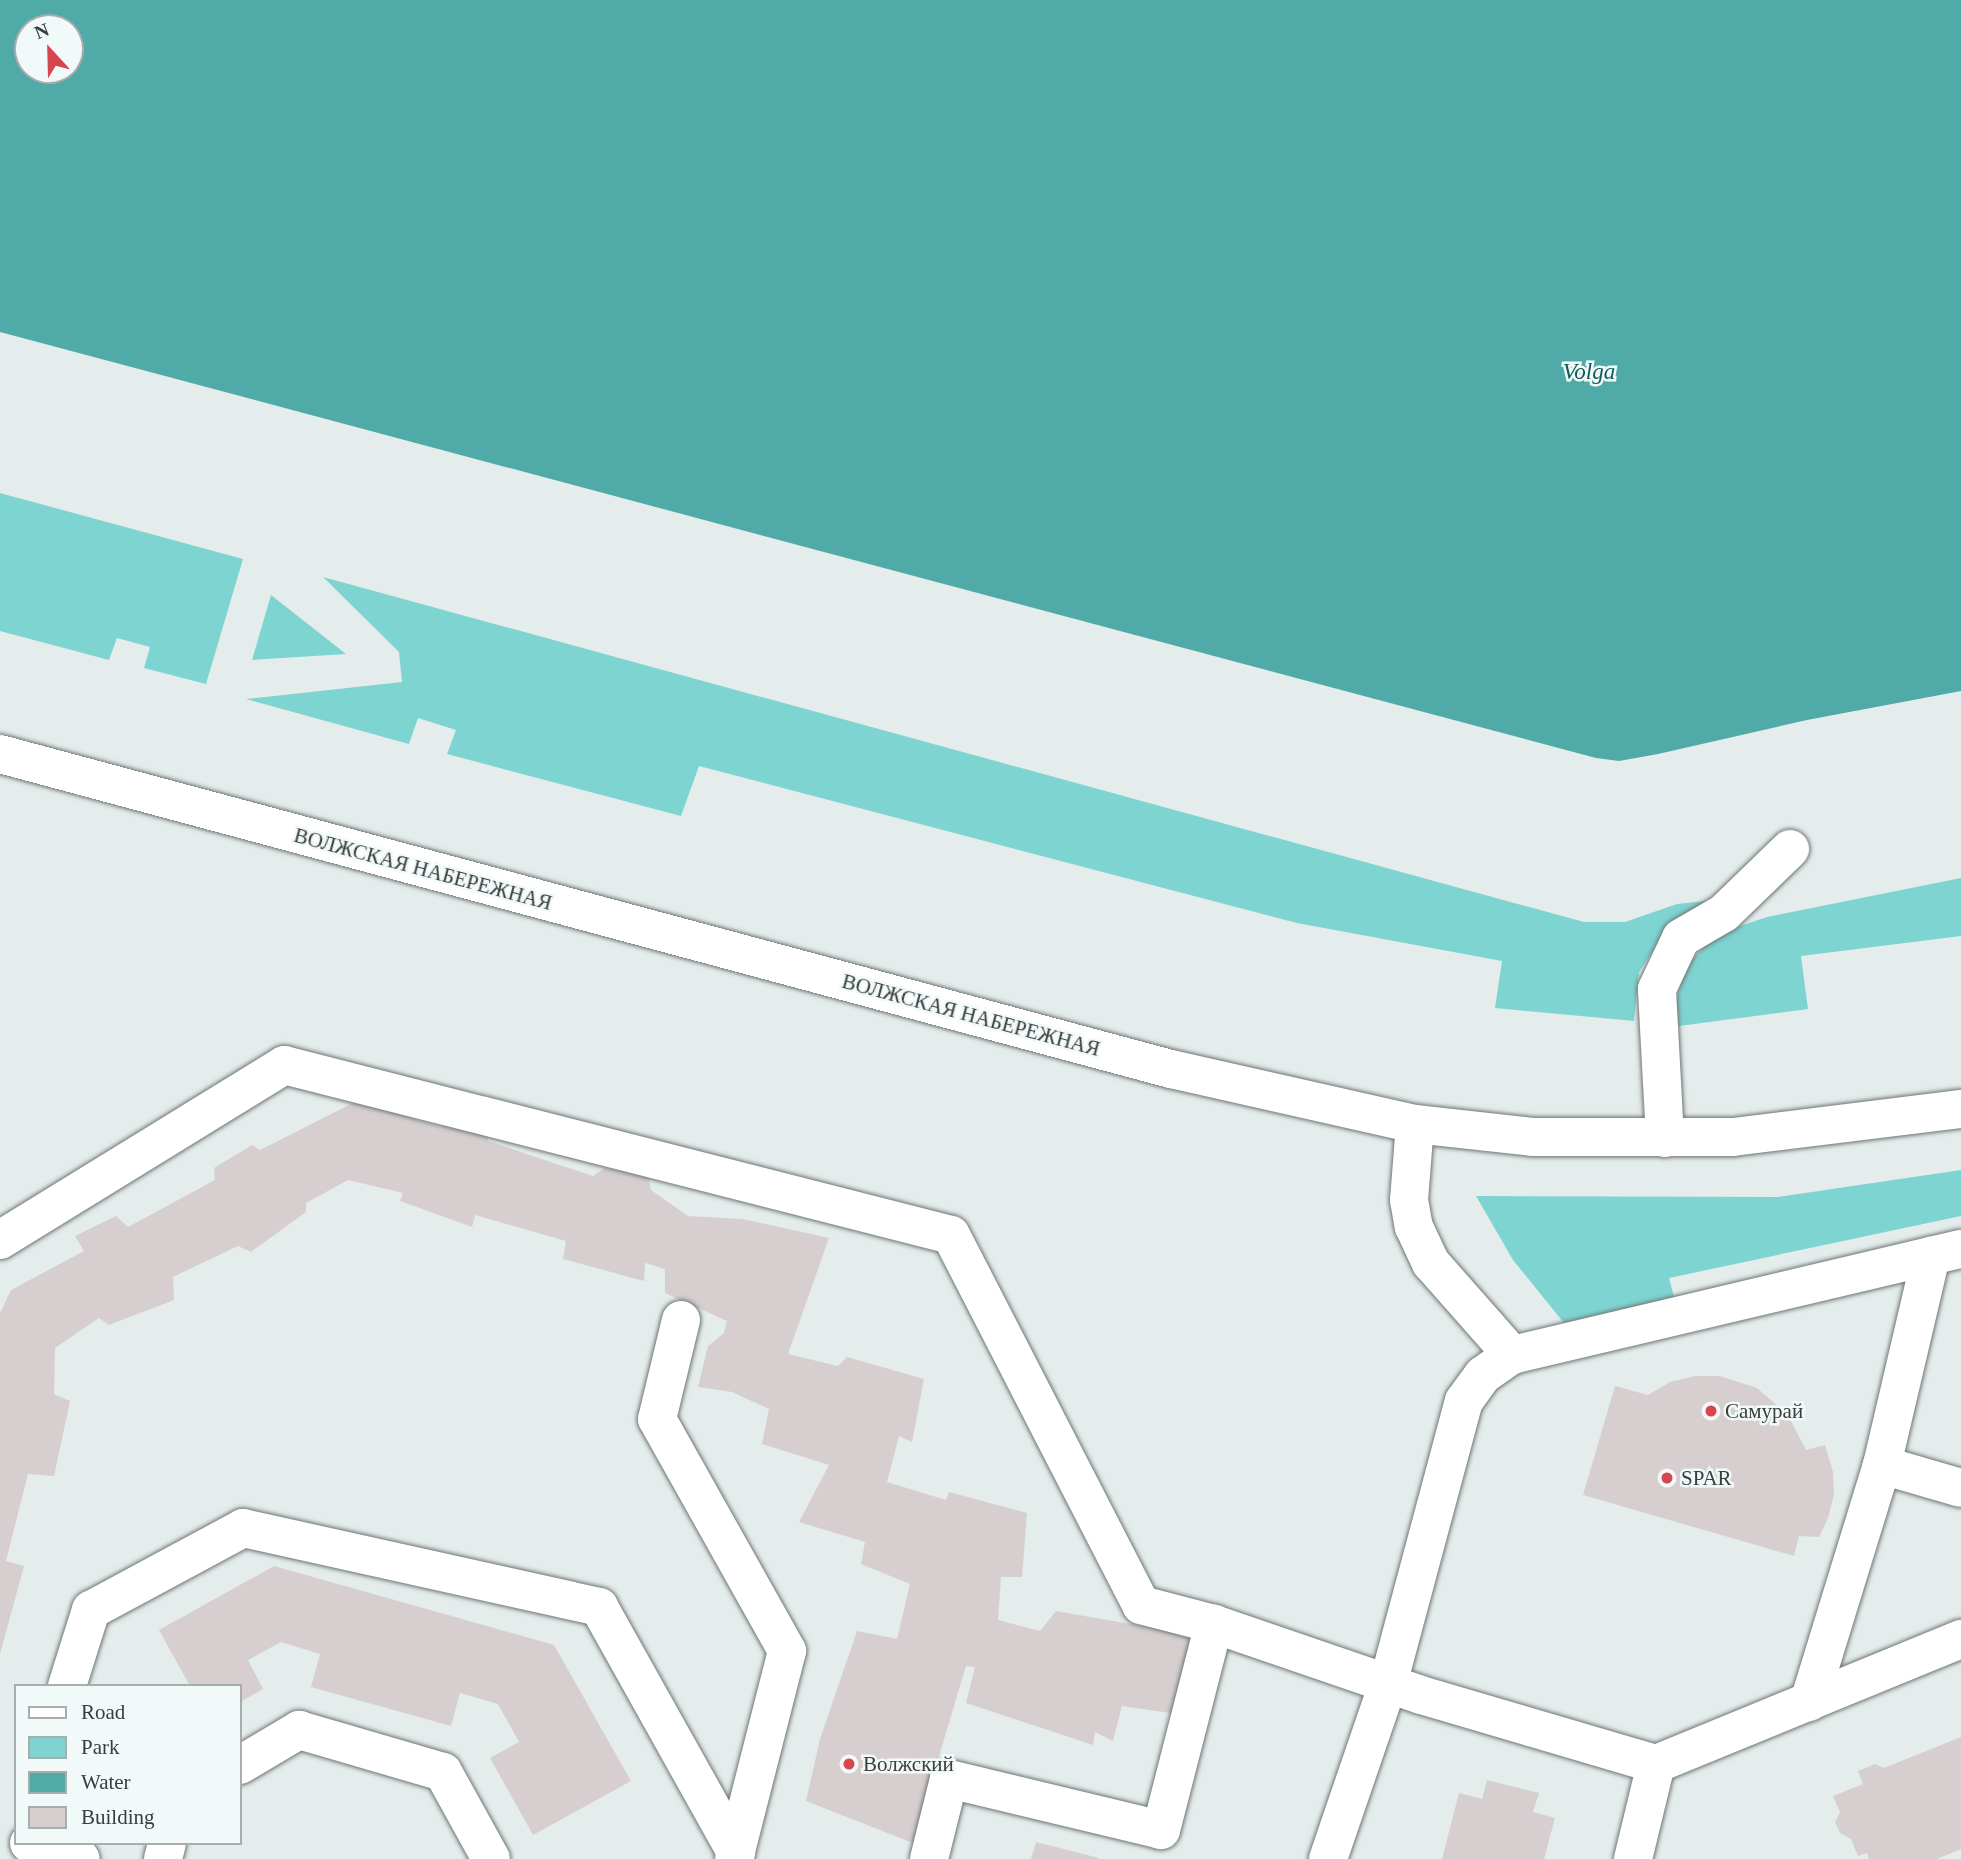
<!DOCTYPE html>
<meta charset="utf-8">
<style>
body{margin:0}
#map{position:relative;width:1961px;height:1859px;overflow:hidden;background:#e4ecec;font-family:"Times New Roman",serif}
div>[style]{position:absolute}
.green>*{inset:0;background:#7ed4d1}
.water>*{inset:0;background:#50aba8}
.building>*{inset:0;background:#d7cfcf}
.roads{filter:drop-shadow(0 0 2px #6f7675) drop-shadow(0 0 2px #6f7675)}
.minor>*{height:38px;margin:-19px;padding:0 19px;transform-origin:19px;border-radius:19px;background:#fff}
.dots>*{width:19px;height:19px;translate:-50% -50%;box-sizing:border-box;border:4px solid #f2f9f9;border-radius:50%}
span{translate:-50% -50%;white-space:nowrap;text-align:center;line-height:1.15;-webkit-text-stroke:5px #f2f9f9;paint-order:stroke}
.street-label{font-size:21px;color:#3a3d3d}
.poi-label{font-size:21px;color:#3a3d3d}
.left{translate:0 -50%;text-align:left}
.water-label{font-size:23px;color:#0c5c5a;font-style:italic}
.legend{position:absolute;left:14px;top:1684px;width:228px;height:161px;box-sizing:border-box;background:#f2f9f9;border:2px solid #a8aeae;margin:0;padding:9px 12px;list-style:none;font-size:21px;color:#3a3d3d}
.legend li{display:flex;align-items:center;gap:14px;height:35px}
.legend b{width:35px;border:2px solid #a8aeae}
.north{position:absolute;left:14px;top:14px;width:70px;height:70px;box-sizing:border-box;background:#f2f9f9;border:2px solid #a8aeae;border-radius:50%;rotate:338deg;font-size:19px;font-weight:700;line-height:28px;text-align:center;color:#3a3d3d}
.north::after{content:'';display:block;margin:auto;width:24px;height:32px;background:#d6464f;clip-path:polygon(50% 0,100% 100%,50% 72%,0 100%)}
</style>
<div id="map">
<div class="green">
<i style="clip-path:polygon(0 493px,243px 559px,206px 684px,144px 668px,150px 647px,117px 638px,109px 660px,0 631px)"></i>
<i style="clip-path:polygon(323px 577px,1584px 922px,1625px 922px,1677px 904px,1715px 900px,1663px 936px,1639px 972px,1634px 1021px,1495px 1008px,1502px 961px,1297px 923px,699px 766px,681px 816px,447px 754px,456px 730px,418px 718px,409px 744px,246px 699px,402px 682px,399px 652px)"></i>
<i style="clip-path:polygon(271px 595px,346px 654px,252px 660px)"></i>
<i style="clip-path:polygon(1961px 878px,1961px 936px,1801px 956px,1808px 1009px,1679px 1026px,1676px 1002px,1685px 967px,1716px 934px,1767px 917px)"></i>
<i style="clip-path:polygon(1961px 1170px,1961px 1216px,1669px 1278px,1674px 1297px,1564px 1323px,1513px 1260px,1476px 1196px,1778px 1197px)"></i>
</div>
<div class="water">
<i style="clip-path:polygon(evenodd,0 0,1961px 0,1961px 691px,1807px 720px,1658px 754px,1619px 761px,1596px 758px,0 332px,0 0,28px 28px,70px 28px,70px 70px,28px 70px,28px 28px)"></i>
</div>
<div class="building">
<i style="clip-path:polygon(357px 1101px,440px 1127px,450px 1116px,485px 1120px,488px 1141px,593px 1176px,605px 1168px,648px 1174px,651px 1190px,688px 1216px,742px 1219px,829px 1238px,788px 1354px,838px 1366px,847px 1357px,924px 1379px,912px 1442px,899px 1436px,887px 1482px,946px 1500px,949px 1492px,1027px 1513px,1022px 1577px,1001px 1577px,998px 1620px,1040px 1631px,1056px 1611px,1198px 1636px,1177px 1714px,1122px 1706px,1113px 1741px,1095px 1732px,1093px 1745px,966px 1703px,975px 1667px,966px 1666px,913px 1843px,806px 1801px,820px 1739px,857px 1631px,897px 1639px,910px 1584px,861px 1564px,865px 1542px,799px 1522px,829px 1465px,762px 1444px,769px 1409px,732px 1392px,698px 1387px,708px 1346px,724px 1333px,727px 1321px,665px 1293px,665px 1269px,645px 1263px,644px 1281px,563px 1259px,566px 1241px,475px 1215px,472px 1227px,400px 1201px,403px 1193px,348px 1180px,306px 1203px,306px 1212px,251px 1252px,238px 1246px,173px 1277px,174px 1300px,109px 1325px,99px 1318px,55px 1348px,54px 1394px,70px 1401px,54px 1476px,28px 1474px,6px 1561px,24px 1566px,0 1654px,0 1313px,11px 1290px,84px 1251px,75px 1236px,116px 1216px,128px 1227px,215px 1180px,214px 1168px,252px 1145px,260px 1150px)"></i>
<i style="clip-path:polygon(1695px 1376px,1720px 1376px,1757px 1388px,1788px 1415px,1806px 1450px,1825px 1445px,1833px 1472px,1834px 1495px,1828px 1518px,1819px 1537px,1799px 1536px,1794px 1556px,1583px 1495px,1615px 1386px,1648px 1395px,1670px 1382px)"></i>
<i style="clip-path:polygon(274px 1566px,554px 1645px,631px 1781px,533px 1835px,490px 1758px,519px 1742px,498px 1704px,460px 1693px,451px 1726px,311px 1687px,320px 1654px,281px 1642px,248px 1660px,263px 1689px,240px 1702px,240px 1686px,190px 1686px,159px 1630px)"></i>
<i style="clip-path:polygon(1961px 1737px,1961px 1849px,1937px 1859px,1869px 1859px,1867px 1853px,1858px 1856px,1851px 1839px,1840px 1833px,1835px 1822px,1840px 1812px,1833px 1796px,1863px 1784px,1858px 1771px,1875px 1764px,1884px 1768px)"></i>
<i style="clip-path:polygon(1487px 1780px,1539px 1793px,1533px 1812px,1555px 1818px,1544px 1859px,1442px 1859px,1459px 1793px,1482px 1799px)"></i>
<i style="clip-path:polygon(1036px 1842px,1099px 1858px,1098px 1859px,1031px 1859px)"></i>
</div>
<div class="roads">
<div class="minor">
<i style="left:0;top:754px;width:1213px;rotate:15.06deg"></i>
<i style="left:1171px;top:1069px;width:250px;rotate:12.7deg"></i>
<i style="left:1415px;top:1124px;width:118px;rotate:6.3deg"></i>
<i style="left:1532px;top:1137px;width:201px"></i>
<i style="left:1733px;top:1137px;width:230px;rotate:-7deg"></i>
<i style="left:1415px;top:1124px;width:76px;rotate:94.5deg"></i>
<i style="left:1409px;top:1200px;width:27px;rotate:80deg"></i>
<i style="left:1414px;top:1227px;width:40px;rotate:65deg"></i>
<i style="left:1431px;top:1263px;width:123px;rotate:48.6deg"></i>
<i style="left:1665px;top:1138px;width:149px;rotate:-93.1deg"></i>
<i style="left:1657px;top:989px;width:56px;rotate:-64.8deg"></i>
<i style="left:1681px;top:938px;width:50px;rotate:-30.2deg"></i>
<i style="left:1724px;top:913px;width:92px;rotate:-44.1deg"></i>
<i style="left:0;top:1240px;width:334px;rotate:-31.6deg"></i>
<i style="left:284px;top:1065px;width:688px;rotate:14.3deg"></i>
<i style="left:951px;top:1235px;width:416px;rotate:62.8deg"></i>
<i style="left:1141px;top:1605px;width:75px;rotate:14.6deg"></i>
<i style="left:1214px;top:1624px;width:219px;rotate:18.9deg"></i>
<i style="left:1421px;top:1695px;width:245px;rotate:16.4deg"></i>
<i style="left:681px;top:1320px;width:102px;rotate:103.6deg"></i>
<i style="left:657px;top:1419px;width:266px;rotate:60.7deg"></i>
<i style="left:787px;top:1651px;width:215px;rotate:104.3deg"></i>
<i style="left:1882px;top:1465px;width:82px;rotate:16.2deg"></i>
<i style="left:67px;top:1686px;width:80px;rotate:-72.5deg"></i>
<i style="left:91px;top:1610px;width:173px;rotate:-28.3deg"></i>
<i style="left:243px;top:1528px;width:365px;rotate:12.5deg"></i>
<i style="left:599px;top:1607px;width:281px;rotate:60.8deg"></i>
<i style="left:1809px;top:1702px;width:248px;rotate:-72.9deg"></i>
<i style="left:1882px;top:1465px;width:215px;rotate:-76.8deg"></i>
<i style="left:240px;top:1765px;width:69px;rotate:-30.7deg"></i>
<i style="left:299px;top:1730px;width:150px;rotate:16.3deg"></i>
<i style="left:443px;top:1772px;width:99px;rotate:61.1deg"></i>
<i style="left:29px;top:1843px;width:54px;rotate:17.1deg"></i>
<i style="left:163px;top:1859px;width:16px;rotate:-76deg"></i>
<i style="left:929px;top:1859px;width:82px;rotate:-76deg"></i>
<i style="left:949px;top:1779px;width:218px;rotate:13.5deg"></i>
<i style="left:1161px;top:1830px;width:213px;rotate:-75.6deg"></i>
<i style="left:1328px;top:1859px;width:185px;rotate:-71.1deg"></i>
<i style="left:1388px;top:1684px;width:293px;rotate:-75deg"></i>
<i style="left:1464px;top:1401px;width:32px;rotate:-54deg"></i>
<i style="left:1483px;top:1375px;width:35px;rotate:-35deg"></i>
<i style="left:1512px;top:1355px;width:461px;rotate:-13.3deg"></i>
<i style="left:1633px;top:1859px;width:98px;rotate:-76.4deg"></i>
<i style="left:1656px;top:1764px;width:330px;rotate:-22.3deg"></i>
</div>
</div>
<div class="dots">
<i style="left:1711px;top:1411px;background:#d6464f"></i>
<i style="left:1667px;top:1478px;background:#d6464f"></i>
<i style="left:849px;top:1764px;background:#d6464f"></i>
</div>
<div class="street-label">
<span style="left:423px;top:869px;rotate:15deg">ВОЛЖСКАЯ НАБЕРЕЖНАЯ</span>
<span style="left:971px;top:1015px;rotate:15deg">ВОЛЖСКАЯ НАБЕРЕЖНАЯ</span>
</div>
<div class="poi-label">
<span class="left" style="left:1725px;top:1411px">Самурай</span>
<span class="left" style="left:1681px;top:1478px">SPAR</span>
<span class="left" style="left:863px;top:1764px">Волжский</span>
</div>
<div class="water-label">
<span style="left:1589px;top:372px">Volga</span>
</div>
<ul class="legend">
<li><b style="height:9px;background:#fff"></b>Road</li>
<li><b style="height:19px;background:#7ed4d1"></b>Park</li>
<li><b style="height:19px;background:#50aba8"></b>Water</li>
<li><b style="height:19px;background:#d7cfcf"></b>Building</li>
</ul>
<div class="north">N</div>
</div>
